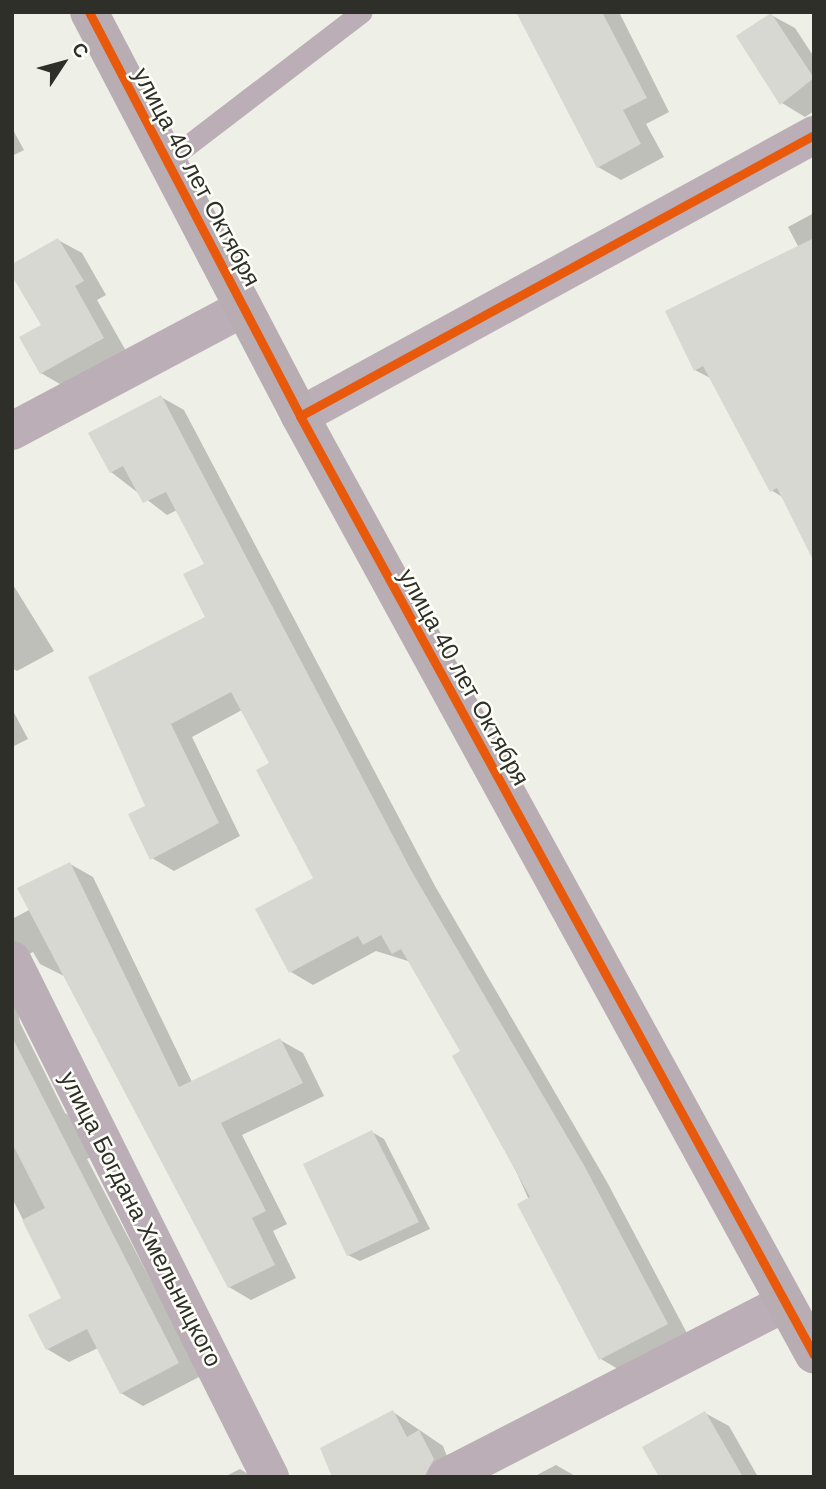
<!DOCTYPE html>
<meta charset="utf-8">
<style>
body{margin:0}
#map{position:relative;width:826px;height:1489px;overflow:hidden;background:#eeefe6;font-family:Arial,sans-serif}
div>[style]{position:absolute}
.shadow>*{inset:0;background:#0003}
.building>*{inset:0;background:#d7d8d1}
.lane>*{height:21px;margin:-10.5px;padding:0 10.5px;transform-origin:10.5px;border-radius:10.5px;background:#bbaeb7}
.street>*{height:38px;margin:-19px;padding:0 19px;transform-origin:19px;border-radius:19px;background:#bbaeb7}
.secondary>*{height:38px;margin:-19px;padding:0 19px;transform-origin:19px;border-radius:19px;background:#b9adb4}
.cycleway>*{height:9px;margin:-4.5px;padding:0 4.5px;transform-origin:4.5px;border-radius:4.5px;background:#e8590c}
span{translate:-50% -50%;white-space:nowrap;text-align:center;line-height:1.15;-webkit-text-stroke:5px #fefff8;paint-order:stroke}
.street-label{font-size:24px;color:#2e2f28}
.frame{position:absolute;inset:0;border:14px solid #2e2f28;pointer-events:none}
.north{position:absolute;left:28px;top:28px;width:70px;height:70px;-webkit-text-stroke:5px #fefff8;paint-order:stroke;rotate:54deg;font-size:19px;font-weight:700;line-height:28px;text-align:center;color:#2e2f28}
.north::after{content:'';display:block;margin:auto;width:24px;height:32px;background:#2e2f28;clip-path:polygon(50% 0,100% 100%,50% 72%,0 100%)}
</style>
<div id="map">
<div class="shadow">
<i style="clip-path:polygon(519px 12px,619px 12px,669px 112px,646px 124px,664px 157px,621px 180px,598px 167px)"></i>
<i style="clip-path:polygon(771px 15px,795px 28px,814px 57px,814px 111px,805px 117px,782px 103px)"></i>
<i style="clip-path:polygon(12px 128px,24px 150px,12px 156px)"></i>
<i style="clip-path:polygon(814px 213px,814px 318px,784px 498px,771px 490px,712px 379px,695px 370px,799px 248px,788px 227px)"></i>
<i style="clip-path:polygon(58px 240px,82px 253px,106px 295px,97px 300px,126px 351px,65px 387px,41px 373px)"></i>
<i style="clip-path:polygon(161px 397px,184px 410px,435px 886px,607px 1182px,689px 1337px,623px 1372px,601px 1359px,462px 1052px,411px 962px,376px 951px,313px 985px,291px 972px,315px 879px,271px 764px,242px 710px,192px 737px,240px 836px,174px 871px,152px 858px,148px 807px,90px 678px,208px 617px,206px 564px,177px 510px,167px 515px,111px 472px)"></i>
<i style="clip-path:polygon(12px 583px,54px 651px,17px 671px,12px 668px)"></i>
<i style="clip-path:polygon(12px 709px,28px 739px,12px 747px)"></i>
<i style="clip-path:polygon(70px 864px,93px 877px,192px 1082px,280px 1040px,303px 1053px,324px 1096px,242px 1135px,287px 1224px,273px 1231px,296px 1278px,251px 1300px,229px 1287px,64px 976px,40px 964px,33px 952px,17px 960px,12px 972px,12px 919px,29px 910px)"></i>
<i style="clip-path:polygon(12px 972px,20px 1023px,65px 1113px,85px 1125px,99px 1153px,87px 1159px,201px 1376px,143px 1406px,121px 1393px,98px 1348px,69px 1362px,47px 1349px,63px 1299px,12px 1198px)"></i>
<i style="clip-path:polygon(372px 1132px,384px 1139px,430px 1229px,360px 1261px,348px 1255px)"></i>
<i style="clip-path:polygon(393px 1412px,443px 1446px,455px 1477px,337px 1477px)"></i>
<i style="clip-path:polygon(705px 1413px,729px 1426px,758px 1477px,661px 1477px)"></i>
<i style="clip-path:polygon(556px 1465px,577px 1477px,533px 1477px)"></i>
<i style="clip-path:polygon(240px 1469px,253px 1477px,224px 1477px)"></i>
</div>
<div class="building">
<i style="clip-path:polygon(516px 12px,602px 12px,647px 98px,623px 110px,641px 144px,597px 168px)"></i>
<i style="clip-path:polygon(771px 13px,814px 78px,780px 105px,736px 36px)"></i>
<i style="clip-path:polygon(58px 238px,84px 281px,75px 286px,104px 338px,40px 374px,19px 337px,41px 325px,12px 276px,12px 264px)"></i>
<i style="clip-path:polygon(814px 238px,814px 562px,777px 488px,770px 492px,703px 366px,694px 371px,665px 311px)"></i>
<i style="clip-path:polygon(161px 395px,412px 872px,585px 1167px,668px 1324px,599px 1360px,517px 1204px,530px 1197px,452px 1056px,460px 1051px,401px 949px,392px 954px,381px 935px,363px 945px,358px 936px,289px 973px,255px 909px,313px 878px,256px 770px,269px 763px,231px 692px,171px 724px,219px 823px,150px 860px,128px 814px,145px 806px,88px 677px,205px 617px,183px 574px,204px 564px,166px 492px,143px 503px,123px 466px,110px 473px,88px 433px)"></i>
<i style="clip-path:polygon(70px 862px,179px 1087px,280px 1038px,303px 1083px,221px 1123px,266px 1211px,252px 1218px,275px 1265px,228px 1288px,17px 888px)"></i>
<i style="clip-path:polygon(12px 1037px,179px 1363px,120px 1394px,87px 1329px,46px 1350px,28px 1315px,61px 1298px,22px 1220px,45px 1208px,12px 1143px)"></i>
<i style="clip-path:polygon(372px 1130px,419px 1222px,347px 1256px,303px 1164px)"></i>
<i style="clip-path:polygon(393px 1410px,407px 1437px,419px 1430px,434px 1459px,424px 1477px,332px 1477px,320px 1448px)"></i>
<i style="clip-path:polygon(705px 1411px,743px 1477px,659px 1477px,642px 1447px)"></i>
</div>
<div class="lane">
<i style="left:167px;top:161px;width:245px;rotate:-37.4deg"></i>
</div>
<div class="street">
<i style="left:300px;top:416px;width:586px;rotate:-28.67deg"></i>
<i style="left:12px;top:431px;width:262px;rotate:-28deg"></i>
<i style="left:12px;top:960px;width:578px;rotate:63.48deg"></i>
<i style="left:446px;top:1477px;width:380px;rotate:-27.2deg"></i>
</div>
<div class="secondary">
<i style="left:89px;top:12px;width:456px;rotate:62.4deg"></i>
<i style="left:300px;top:416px;width:1070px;rotate:61.3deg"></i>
</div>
<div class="cycleway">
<i style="left:89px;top:12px;width:456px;rotate:62.4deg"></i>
<i style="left:300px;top:416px;width:1070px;rotate:61.3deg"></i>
<i style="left:300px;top:416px;width:586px;rotate:-28.67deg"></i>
</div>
<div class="street-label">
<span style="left:197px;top:177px;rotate:62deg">улица 40 лет Октября</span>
<span style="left:464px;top:677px;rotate:61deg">улица 40 лет Октября</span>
<span style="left:141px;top:1219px;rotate:63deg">улица Богдана Хмельницкого</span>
</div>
<div class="frame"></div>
<div class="north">С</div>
</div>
